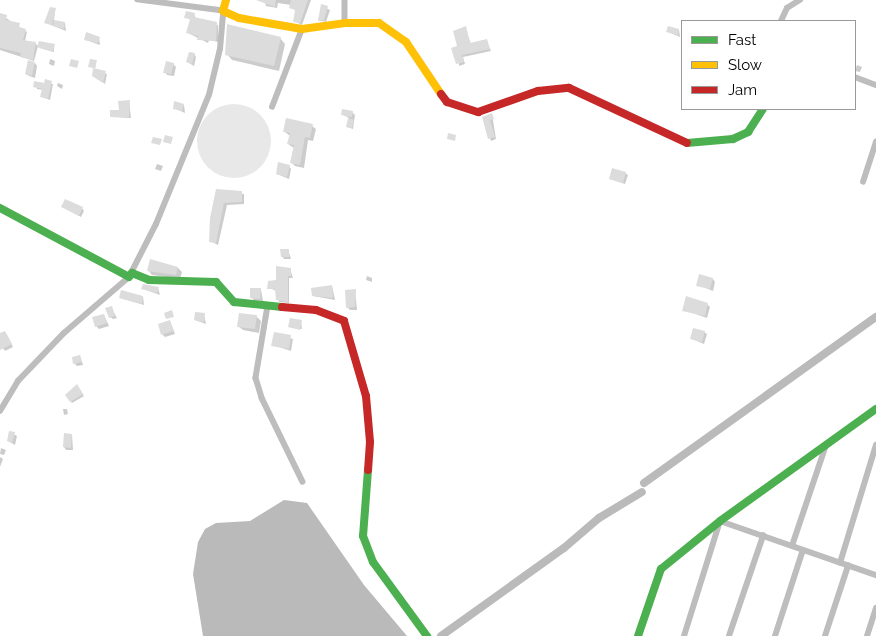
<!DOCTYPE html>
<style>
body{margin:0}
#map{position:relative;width:876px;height:636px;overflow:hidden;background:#fff;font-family:Raleway,sans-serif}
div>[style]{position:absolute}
.green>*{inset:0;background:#e8e8e8}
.round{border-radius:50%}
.water>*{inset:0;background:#bababa}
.shadow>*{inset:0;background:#0003}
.canal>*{height:8px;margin:-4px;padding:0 4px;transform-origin:4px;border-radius:4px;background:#bababa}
.building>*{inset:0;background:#dcdcdc}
.street>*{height:5.5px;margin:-2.75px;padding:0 2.75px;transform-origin:2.75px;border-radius:2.75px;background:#bdbdbd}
.fast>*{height:8px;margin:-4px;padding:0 4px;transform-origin:4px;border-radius:4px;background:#4caf50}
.slow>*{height:8px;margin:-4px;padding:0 4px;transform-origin:4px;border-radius:4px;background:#ffc107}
.jam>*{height:8px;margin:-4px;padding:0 4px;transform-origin:4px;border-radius:4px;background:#c62828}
span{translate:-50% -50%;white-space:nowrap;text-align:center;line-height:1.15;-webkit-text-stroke:5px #fff;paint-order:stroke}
.legend{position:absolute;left:681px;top:20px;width:175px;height:90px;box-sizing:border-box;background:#fff;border:1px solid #999;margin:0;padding:6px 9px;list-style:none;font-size:15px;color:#000}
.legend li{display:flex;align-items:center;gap:10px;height:25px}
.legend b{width:25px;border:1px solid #999}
</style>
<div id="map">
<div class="green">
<i class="round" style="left:197px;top:104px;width:74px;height:74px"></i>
</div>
<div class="water">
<i style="clip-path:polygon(284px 500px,307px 503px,364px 585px,407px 636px,203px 636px,193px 574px,198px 542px,205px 529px,216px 523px,250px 521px)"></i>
</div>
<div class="shadow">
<i style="clip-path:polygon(265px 0,311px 0,302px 25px,294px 21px,296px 11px,291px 5px,278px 3px,277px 8px,266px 6px)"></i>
<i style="clip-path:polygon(322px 6px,330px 10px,326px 22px,318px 20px)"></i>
<i style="clip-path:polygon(55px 9px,54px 21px,65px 23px,66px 31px,46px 23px)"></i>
<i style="clip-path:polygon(0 14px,27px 32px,25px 41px,36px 44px,39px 47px,54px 45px,54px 52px,40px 48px,38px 46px,34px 61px,0 50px)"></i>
<i style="clip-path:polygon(194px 14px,196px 19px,218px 25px,218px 42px,209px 40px,208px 43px,188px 33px,191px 20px,185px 17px)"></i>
<i style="clip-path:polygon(465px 28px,471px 44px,486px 40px,491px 51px,463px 57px,465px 64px,459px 66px,458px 47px)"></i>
<i style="clip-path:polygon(679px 30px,680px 37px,668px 32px)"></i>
<i style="clip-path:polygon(99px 38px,100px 45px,86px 40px)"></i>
<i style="clip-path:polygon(280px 38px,285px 44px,279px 71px,232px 60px,227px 54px)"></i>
<i style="clip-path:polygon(194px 54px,196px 57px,194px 66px,187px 62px)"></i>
<i style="clip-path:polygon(50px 59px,55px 61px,54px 66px,49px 64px)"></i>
<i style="clip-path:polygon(96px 62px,95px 70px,107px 74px,105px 84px,93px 75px,95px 68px,90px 67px)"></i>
<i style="clip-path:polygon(35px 63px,37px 66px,35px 78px,29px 76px,26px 74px)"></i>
<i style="clip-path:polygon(173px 64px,176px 67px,174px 76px,167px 75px,165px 72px)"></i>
<i style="clip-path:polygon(857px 65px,862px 67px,860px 72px,855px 71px)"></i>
<i style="clip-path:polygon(35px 82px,53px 84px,50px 100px,42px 97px,43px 90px,37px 89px)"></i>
<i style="clip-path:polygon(58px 83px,63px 85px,62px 89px,57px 86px)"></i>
<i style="clip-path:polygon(129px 102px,131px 118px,111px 117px,120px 111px)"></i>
<i style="clip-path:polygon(184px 105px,185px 113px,174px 108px)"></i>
<i style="clip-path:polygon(352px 112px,355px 115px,353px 129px,347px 127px,349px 118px,342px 114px)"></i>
<i style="clip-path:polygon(492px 114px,496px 139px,491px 141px,483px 118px)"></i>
<i style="clip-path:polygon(312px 126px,316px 129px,313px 141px,308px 140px,304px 168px,295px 166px,291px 162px,294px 148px,288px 144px,290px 136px,285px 132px)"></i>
<i style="clip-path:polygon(157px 164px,163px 166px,161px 171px,155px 169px)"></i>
<i style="clip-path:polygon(289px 166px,291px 169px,289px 179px,277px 174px)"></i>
<i style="clip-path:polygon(625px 173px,628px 175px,625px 184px,610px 179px)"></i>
<i style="clip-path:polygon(217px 191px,244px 194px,244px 204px,227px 205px,218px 245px,210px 241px)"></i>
<i style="clip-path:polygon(63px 207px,82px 208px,84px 211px,81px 217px)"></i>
<i style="clip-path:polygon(288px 250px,291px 259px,284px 259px,282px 256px)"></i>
<i style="clip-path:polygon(178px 268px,182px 272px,180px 279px,152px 275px,148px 270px)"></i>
<i style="clip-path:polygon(290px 269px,293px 278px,289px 278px,289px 303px,279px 302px,277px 291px,269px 288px)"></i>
<i style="clip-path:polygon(367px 276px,372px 278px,372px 282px,366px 280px)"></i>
<i style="clip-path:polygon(713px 279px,715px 282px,713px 291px,698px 285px)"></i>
<i style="clip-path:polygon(332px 286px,335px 300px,313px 296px)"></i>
<i style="clip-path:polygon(158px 288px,160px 295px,143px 289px)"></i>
<i style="clip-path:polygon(261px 290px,263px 301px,254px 300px,251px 297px)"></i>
<i style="clip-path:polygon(355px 290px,357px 310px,350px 310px,348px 308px)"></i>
<i style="clip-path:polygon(143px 297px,144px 305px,120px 298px)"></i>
<i style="clip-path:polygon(707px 304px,710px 307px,707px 318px,684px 310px)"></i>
<i style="clip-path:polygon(111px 307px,117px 318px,113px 319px,110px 317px)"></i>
<i style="clip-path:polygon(104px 315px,109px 326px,99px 329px,96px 326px)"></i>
<i style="clip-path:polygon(204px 315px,206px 324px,195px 320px)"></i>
<i style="clip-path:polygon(257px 317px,261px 321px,259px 333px,243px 330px,238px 326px)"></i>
<i style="clip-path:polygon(301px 321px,302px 329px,289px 327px)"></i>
<i style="clip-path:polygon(170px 322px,175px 334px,165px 337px,162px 334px)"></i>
<i style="clip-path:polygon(704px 332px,707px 334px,704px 344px,692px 339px)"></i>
<i style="clip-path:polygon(275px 333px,293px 339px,291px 351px,273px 345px)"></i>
<i style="clip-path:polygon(0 335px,7px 335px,13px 347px,5px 351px,0 344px)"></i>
<i style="clip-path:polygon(80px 356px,83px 365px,77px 366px,75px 364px)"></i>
<i style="clip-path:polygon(78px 387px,84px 396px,72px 403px,71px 402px)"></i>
<i style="clip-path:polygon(63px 409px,67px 409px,68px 414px,64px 415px)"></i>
<i style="clip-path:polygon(10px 432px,17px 436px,15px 445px,8px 441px)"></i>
<i style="clip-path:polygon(72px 435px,73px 450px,66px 450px,64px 447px)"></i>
<i style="clip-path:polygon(1px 448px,6px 450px,4px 455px,0 454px)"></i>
<i style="clip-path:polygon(0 457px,3px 459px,0 467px)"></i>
</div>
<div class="canal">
<i style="left:644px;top:483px;width:285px;rotate:-35.6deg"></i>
<i style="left:441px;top:636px;width:151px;rotate:-35.6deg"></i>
<i style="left:564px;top:548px;width:46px;rotate:-40.6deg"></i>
<i style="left:599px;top:518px;width:50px;rotate:-31.2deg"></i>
</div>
<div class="building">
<i style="clip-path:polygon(256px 0,276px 0,275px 7px)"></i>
<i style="clip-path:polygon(291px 0,308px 0,300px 23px,293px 22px,295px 10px,289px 8px)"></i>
<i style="clip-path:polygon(321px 4px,328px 6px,324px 20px,318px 21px)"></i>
<i style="clip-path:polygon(50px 7px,56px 8px,52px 25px,44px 23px)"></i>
<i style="clip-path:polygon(186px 11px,195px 13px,194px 17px,217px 22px,216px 41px,197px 40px,198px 36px,186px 33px,190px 19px,184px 18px)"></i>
<i style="clip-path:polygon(0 13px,7px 15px,6px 20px,20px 23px,19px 27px,26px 29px,23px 40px,36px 42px,33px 60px,20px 57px,21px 53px,0 48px)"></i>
<i style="clip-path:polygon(54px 20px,65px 22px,64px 29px,53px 26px)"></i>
<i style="clip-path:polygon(227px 24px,281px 37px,274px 66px,225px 55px)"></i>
<i style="clip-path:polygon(466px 26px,470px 43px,487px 39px,490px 49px,462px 55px,464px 62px,456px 64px,451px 48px,457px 46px,453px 31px)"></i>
<i style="clip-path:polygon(668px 26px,679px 29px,678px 35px,666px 32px)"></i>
<i style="clip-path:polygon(86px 32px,100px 37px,98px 43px,84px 40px)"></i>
<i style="clip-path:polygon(39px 41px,55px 44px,53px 52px,37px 47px)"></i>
<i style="clip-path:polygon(189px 52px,195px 53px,192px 64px,186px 62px)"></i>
<i style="clip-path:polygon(71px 59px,79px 61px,77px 68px,69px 66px)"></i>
<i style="clip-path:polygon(90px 59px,97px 60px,95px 68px,88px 67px)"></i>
<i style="clip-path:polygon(28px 60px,35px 62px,32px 76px,25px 74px)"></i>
<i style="clip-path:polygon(166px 61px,174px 63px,171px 74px,163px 73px)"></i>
<i style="clip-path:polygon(93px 68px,106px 71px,103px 83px,92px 76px)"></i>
<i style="clip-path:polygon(45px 79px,52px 81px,48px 99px,40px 97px,42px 89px,33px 87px,34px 81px,44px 83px)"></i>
<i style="clip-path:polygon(130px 100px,129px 117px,110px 117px,110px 110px,119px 110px,118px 101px)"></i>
<i style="clip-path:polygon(174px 101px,184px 104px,182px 111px,173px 109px)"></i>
<i style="clip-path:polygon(342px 109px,353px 111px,352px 117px,341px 115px)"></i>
<i style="clip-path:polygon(492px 113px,494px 119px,490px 120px,495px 137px,488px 139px,482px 117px)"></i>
<i style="clip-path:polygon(286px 118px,313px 124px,310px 138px,305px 137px,300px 165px,290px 163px,294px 145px,287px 144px,290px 133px,283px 132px)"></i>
<i style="clip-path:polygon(348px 118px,354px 120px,352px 128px,346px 127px)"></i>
<i style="clip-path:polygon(448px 133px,456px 135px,455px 141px,447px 139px)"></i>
<i style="clip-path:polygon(165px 135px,173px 137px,171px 144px,163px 142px)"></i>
<i style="clip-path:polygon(153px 137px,162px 139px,160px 145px,151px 143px)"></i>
<i style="clip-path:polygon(278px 162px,290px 165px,287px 177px,276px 174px)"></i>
<i style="clip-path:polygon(612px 168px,626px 172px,623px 183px,609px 179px)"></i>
<i style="clip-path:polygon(216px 189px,242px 191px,242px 202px,224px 203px,216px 243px,209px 242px,210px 218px)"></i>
<i style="clip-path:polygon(65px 199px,83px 207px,79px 216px,61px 207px)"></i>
<i style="clip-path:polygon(280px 249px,289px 249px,289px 257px,281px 257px)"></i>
<i style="clip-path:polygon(150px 259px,178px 267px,176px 275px,147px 271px)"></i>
<i style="clip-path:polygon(276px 266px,291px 268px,291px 276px,288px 276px,288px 302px,276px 300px,275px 289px,267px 289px,268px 281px,276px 280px)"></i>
<i style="clip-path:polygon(699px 274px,713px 278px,710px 289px,696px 286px)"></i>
<i style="clip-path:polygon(143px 284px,159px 287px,157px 293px,141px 289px)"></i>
<i style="clip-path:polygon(332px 285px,333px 298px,312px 296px,311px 288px)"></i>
<i style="clip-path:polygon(250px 288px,261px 288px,260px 299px,250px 298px)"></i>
<i style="clip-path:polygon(356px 289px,355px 307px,346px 308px,345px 290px)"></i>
<i style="clip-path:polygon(121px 290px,143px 296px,142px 304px,119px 298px)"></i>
<i style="clip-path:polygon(686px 296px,708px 303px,705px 316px,682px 311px)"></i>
<i style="clip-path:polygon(112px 306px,115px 316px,109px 318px,105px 308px)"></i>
<i style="clip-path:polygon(172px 310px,174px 317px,166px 319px,164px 313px)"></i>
<i style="clip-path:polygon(195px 312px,205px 313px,204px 322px,194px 320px)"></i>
<i style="clip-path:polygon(239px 313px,257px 315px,255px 329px,237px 327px)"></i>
<i style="clip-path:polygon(104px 314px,107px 323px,95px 327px,92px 317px)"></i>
<i style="clip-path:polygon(290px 318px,302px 320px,300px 330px,288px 327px)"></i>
<i style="clip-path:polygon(170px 320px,174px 331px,161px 335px,158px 324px)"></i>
<i style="clip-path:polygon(693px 328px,705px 331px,702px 342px,690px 339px)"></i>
<i style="clip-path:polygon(5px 331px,12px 344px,0 350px,0 333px)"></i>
<i style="clip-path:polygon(274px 332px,291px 335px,289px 349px,271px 346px)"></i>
<i style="clip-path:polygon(80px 355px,82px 362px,73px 364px,72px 357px)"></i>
<i style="clip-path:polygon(77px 384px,83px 394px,70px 402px,65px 395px)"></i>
<i style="clip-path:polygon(9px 431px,15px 432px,12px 443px,7px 441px)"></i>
<i style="clip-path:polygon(64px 433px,72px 434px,71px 448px,63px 447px)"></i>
</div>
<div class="street">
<i style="left:345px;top:0;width:23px;rotate:90deg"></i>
<i style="left:781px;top:21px;width:14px;rotate:-65deg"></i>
<i style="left:787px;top:8px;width:15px;rotate:-32deg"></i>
<i style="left:855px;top:77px;width:22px;rotate:21deg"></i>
<i style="left:272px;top:107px;width:84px;rotate:-69deg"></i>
<i style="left:863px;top:182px;width:42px;rotate:-72deg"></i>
<i style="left:268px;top:306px;width:73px;rotate:99.5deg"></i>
<i style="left:256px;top:378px;width:21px;rotate:73deg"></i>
<i style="left:262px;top:398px;width:93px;rotate:64deg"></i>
<i style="left:0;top:411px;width:35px;rotate:-59deg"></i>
<i style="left:18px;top:381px;width:66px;rotate:-46.2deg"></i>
<i style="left:64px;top:333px;width:86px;rotate:-40.7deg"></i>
<i style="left:129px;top:277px;width:59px;rotate:-63deg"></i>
<i style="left:156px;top:224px;width:139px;rotate:-67.7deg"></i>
<i style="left:209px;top:95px;width:47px;rotate:-76.6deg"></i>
<i style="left:220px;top:49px;width:38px;rotate:-85deg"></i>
<i style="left:223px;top:11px;width:86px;rotate:-172.6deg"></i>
<i style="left:792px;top:546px;width:107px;rotate:-71.4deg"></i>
<i style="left:840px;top:563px;width:123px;rotate:-73deg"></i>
<i style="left:684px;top:636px;width:121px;rotate:-72.6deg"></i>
<i style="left:720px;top:521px;width:165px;rotate:19.1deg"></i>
<i style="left:729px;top:636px;width:106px;rotate:-71.2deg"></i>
<i style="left:775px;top:636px;width:90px;rotate:-72deg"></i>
<i style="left:825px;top:636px;width:74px;rotate:-71.8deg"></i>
<i style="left:867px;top:636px;width:29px;rotate:-72deg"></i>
</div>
<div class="fast">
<i style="left:687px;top:143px;width:46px;rotate:-5deg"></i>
<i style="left:733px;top:139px;width:17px;rotate:-25deg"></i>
<i style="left:748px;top:132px;width:27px;rotate:-57deg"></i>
<i style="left:0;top:208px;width:146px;rotate:28.1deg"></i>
<i style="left:129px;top:277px;width:5px;rotate:-53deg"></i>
<i style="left:132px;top:273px;width:18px;rotate:22deg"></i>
<i style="left:149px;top:280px;width:67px;rotate:1.7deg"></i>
<i style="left:216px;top:282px;width:27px;rotate:48deg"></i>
<i style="left:234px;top:302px;width:48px;rotate:5.9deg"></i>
<i style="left:368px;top:470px;width:66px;rotate:94.3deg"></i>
<i style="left:363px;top:536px;width:28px;rotate:69deg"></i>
<i style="left:373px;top:562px;width:92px;rotate:53.9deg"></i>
<i style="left:638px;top:636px;width:71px;rotate:-71.1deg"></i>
<i style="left:661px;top:569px;width:76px;rotate:-39.1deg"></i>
<i style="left:720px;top:521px;width:192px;rotate:-35.7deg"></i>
</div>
<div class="slow">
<i style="left:226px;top:0;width:11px;rotate:105deg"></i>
<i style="left:223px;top:11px;width:17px;rotate:24deg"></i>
<i style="left:239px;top:18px;width:64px;rotate:9.9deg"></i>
<i style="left:302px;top:29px;width:43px;rotate:-7.9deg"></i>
<i style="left:345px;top:23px;width:34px"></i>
<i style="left:379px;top:23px;width:33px;rotate:35deg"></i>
<i style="left:406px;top:42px;width:63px;rotate:56.1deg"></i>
</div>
<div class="jam">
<i style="left:441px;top:94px;width:10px;rotate:53deg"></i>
<i style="left:447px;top:102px;width:33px;rotate:18deg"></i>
<i style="left:478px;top:112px;width:64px;rotate:-19.3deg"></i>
<i style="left:538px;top:91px;width:31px;rotate:-6deg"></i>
<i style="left:569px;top:88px;width:130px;rotate:25deg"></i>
<i style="left:282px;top:307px;width:34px;rotate:5deg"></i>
<i style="left:316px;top:310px;width:30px;rotate:21deg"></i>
<i style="left:344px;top:321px;width:78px;rotate:73.7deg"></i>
<i style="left:366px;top:396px;width:46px;rotate:85deg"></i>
<i style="left:370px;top:442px;width:28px;rotate:94deg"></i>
</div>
<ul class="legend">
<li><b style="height:6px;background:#4caf50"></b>Fast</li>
<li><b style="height:6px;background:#ffc107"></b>Slow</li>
<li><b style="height:6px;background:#c62828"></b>Jam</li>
</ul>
</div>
